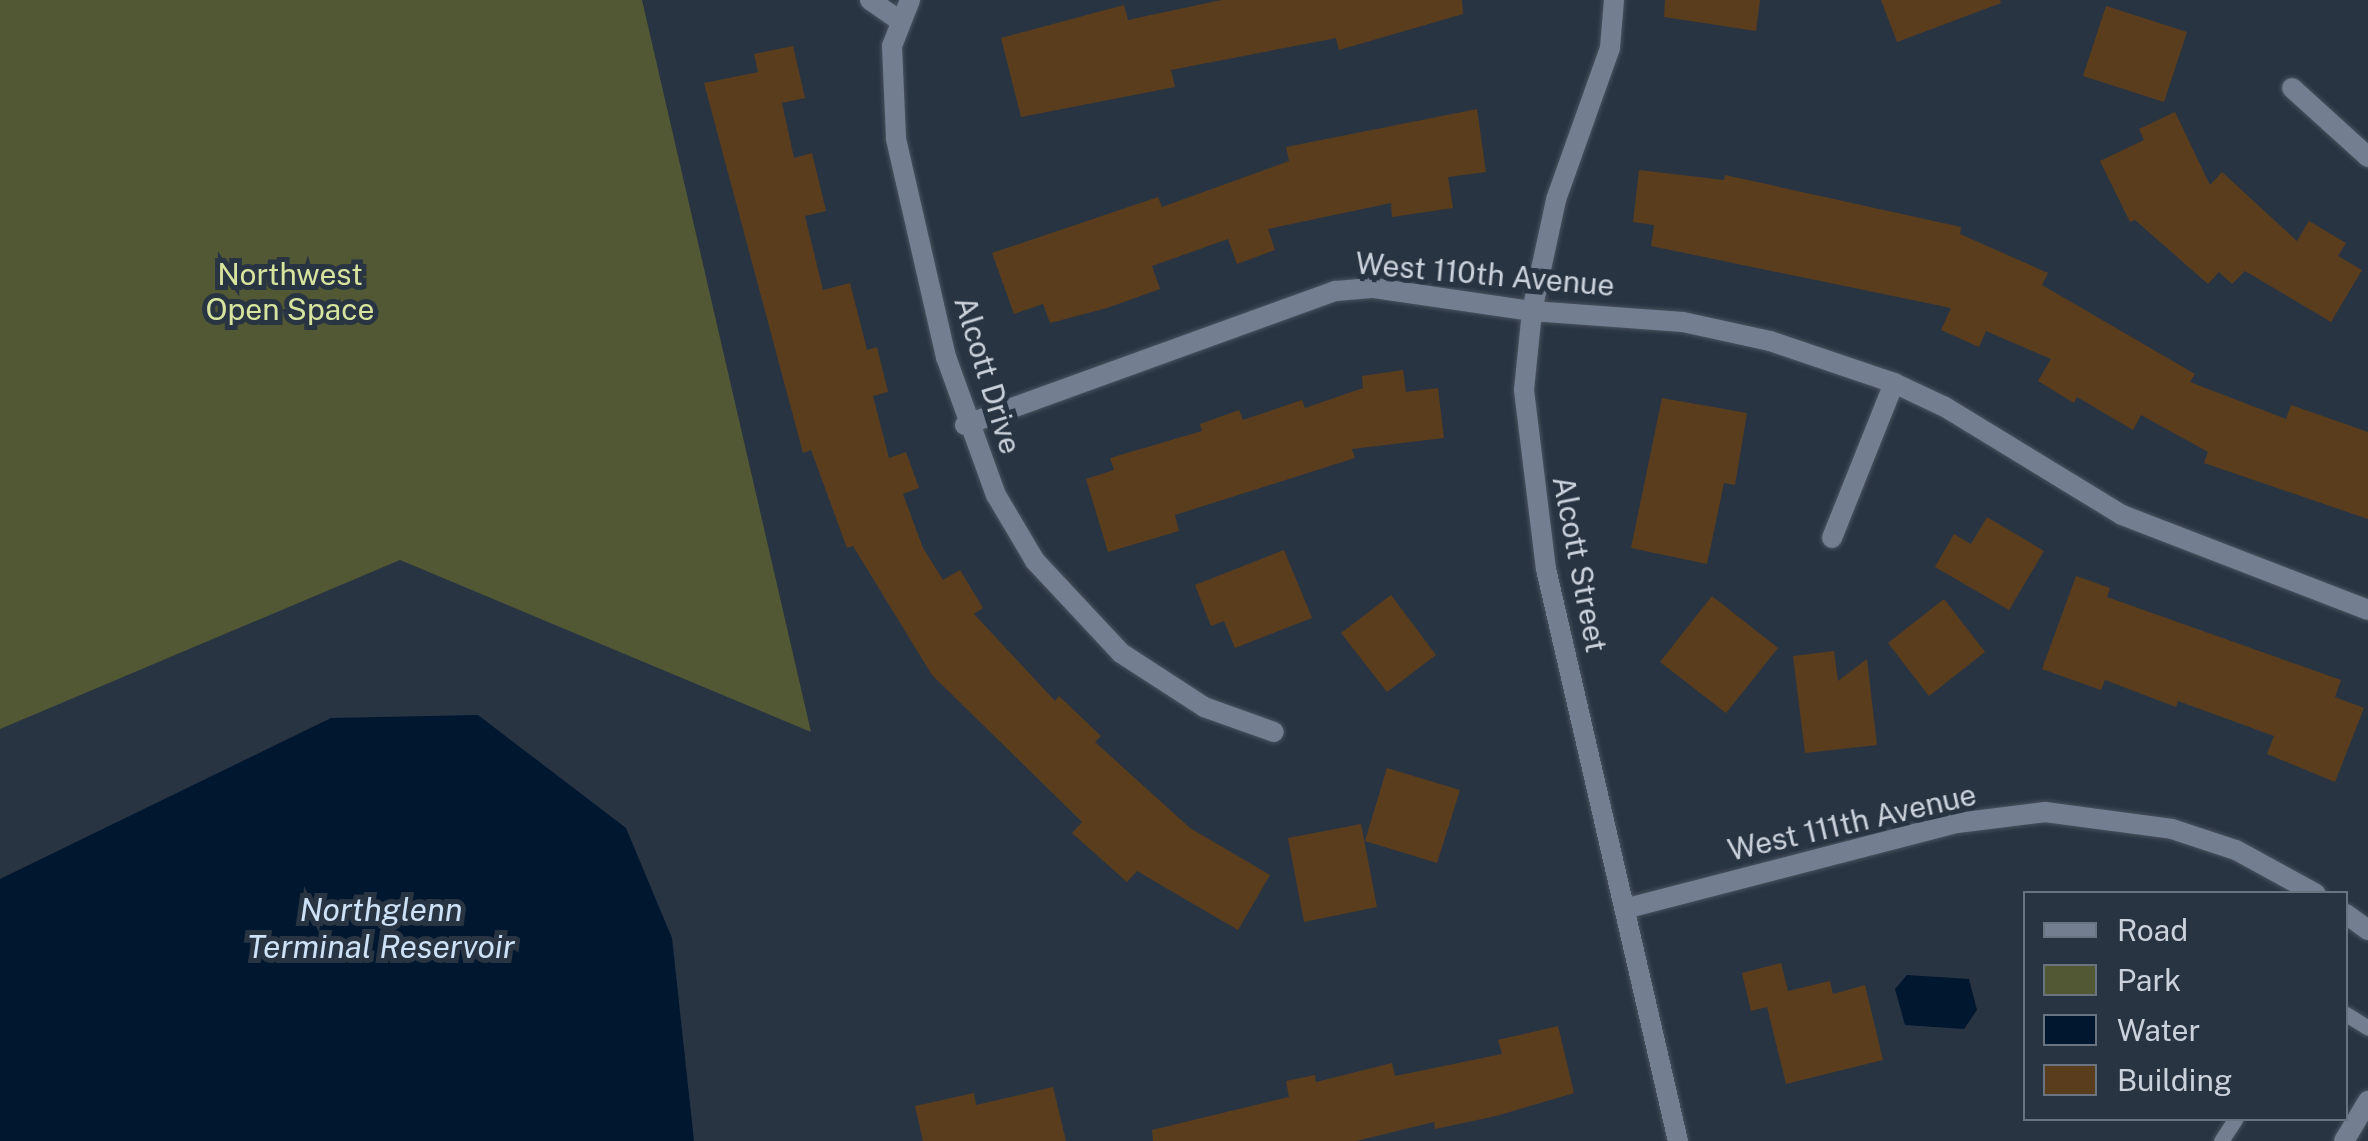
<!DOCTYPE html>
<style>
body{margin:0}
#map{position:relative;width:2368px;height:1141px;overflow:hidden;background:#293443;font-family:"Public Sans",sans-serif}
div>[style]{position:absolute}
.green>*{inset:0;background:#515833}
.water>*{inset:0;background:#001730}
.building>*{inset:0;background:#5a3d1d}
.roads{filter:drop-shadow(0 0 2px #4a525e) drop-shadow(0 0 2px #4a525e)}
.lane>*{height:15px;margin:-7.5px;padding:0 7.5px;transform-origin:7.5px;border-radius:7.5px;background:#737f90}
.street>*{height:20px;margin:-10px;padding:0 10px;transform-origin:10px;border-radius:10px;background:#737f90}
span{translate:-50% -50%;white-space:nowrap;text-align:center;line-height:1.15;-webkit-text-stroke:10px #293443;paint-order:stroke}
.park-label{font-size:30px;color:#d7e49e}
.street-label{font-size:30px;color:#cbd2db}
.water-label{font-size:32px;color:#cde2f7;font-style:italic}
.legend{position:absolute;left:2023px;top:891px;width:325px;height:230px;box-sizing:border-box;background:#293443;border:2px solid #6a7380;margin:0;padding:12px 18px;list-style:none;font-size:30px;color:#cbd2db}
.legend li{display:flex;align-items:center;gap:20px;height:50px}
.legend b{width:50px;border:2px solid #6a7380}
</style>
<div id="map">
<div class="green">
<i style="clip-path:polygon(0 0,642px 0,811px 732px,400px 560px,0 729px)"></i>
</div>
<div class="water">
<i style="clip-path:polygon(478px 715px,626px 828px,672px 938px,694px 1141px,0 1141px,0 879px,331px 718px)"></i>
<i style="clip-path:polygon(1907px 975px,1969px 979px,1977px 1010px,1964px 1029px,1905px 1025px,1895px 989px)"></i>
</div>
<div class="building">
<i style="clip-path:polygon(1221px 0,1462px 0,1463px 14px,1339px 50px,1336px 38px,1171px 70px,1175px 87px,1021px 117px,1001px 38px,1124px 5px,1128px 20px)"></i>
<i style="clip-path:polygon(1665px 0,1760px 0,1756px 31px,1664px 17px)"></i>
<i style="clip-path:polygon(1881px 0,2000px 0,2001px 3px,1897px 42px)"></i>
<i style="clip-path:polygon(2106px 6px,2187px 32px,2164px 102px,2083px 76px)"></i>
<i style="clip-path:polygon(793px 46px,805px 98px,782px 103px,794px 158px,812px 153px,826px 211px,805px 216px,823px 290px,850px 283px,867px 350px,877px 347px,888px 392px,873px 396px,889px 458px,906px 452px,919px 488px,903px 494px,923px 548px,943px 580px,960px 570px,983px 608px,974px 614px,1055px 701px,1059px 696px,1101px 736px,1095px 742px,1190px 828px,1270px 875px,1238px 930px,1137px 871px,1127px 882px,1072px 833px,1082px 822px,932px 675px,853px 546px,847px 548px,811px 450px,803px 453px,704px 83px,758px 72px,754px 54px)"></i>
<i style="clip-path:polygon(1477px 109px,1486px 172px,1448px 177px,1453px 208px,1392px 217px,1391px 203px,1268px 229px,1275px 250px,1237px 264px,1228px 239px,1152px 266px,1160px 289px,1107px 308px,1050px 323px,1043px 304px,1014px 314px,992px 253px,1158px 197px,1162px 207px,1289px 161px,1286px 147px)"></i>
<i style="clip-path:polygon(2175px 112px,2210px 185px,2222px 172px,2297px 241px,2309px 221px,2346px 243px,2338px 256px,2362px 270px,2331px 322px,2245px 271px,2232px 284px,2219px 272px,2208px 284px,2135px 220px,2130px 222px,2100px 161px,2144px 140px,2139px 129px)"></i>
<i style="clip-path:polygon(1639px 170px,1724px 180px,1725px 175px,1961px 227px,1960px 234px,2048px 273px,2042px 285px,2195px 374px,2190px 382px,2286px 419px,2291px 405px,2368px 432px,2368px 519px,2204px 463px,2208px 452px,2141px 415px,2133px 430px,2077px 397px,2074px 403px,2038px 381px,2051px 359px,1986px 331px,1979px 347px,1941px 330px,1951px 308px,1651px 246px,1654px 225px,1633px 222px)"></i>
<i style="clip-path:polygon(1403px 370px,1406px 392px,1438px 388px,1444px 438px,1352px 449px,1355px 458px,1175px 515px,1179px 531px,1108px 552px,1086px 479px,1114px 470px,1110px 458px,1202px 431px,1200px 424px,1239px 410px,1243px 420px,1302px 400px,1305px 408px,1363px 388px,1362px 376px)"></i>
<i style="clip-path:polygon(1662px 398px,1747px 413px,1735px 485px,1724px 483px,1707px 564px,1631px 548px)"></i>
<i style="clip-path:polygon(1987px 517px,2044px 551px,2009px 610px,1935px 567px,1954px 534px,1971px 544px)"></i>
<i style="clip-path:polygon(1284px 550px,1312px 618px,1235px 648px,1224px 621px,1211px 626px,1195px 585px)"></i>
<i style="clip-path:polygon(2076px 576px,2110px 588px,2107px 597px,2341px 680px,2335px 697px,2364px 708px,2335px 782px,2267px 754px,2274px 736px,2178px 701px,2176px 707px,2105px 680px,2101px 690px,2042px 669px)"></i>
<i style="clip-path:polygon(1391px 595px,1436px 655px,1387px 692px,1341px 633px)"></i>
<i style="clip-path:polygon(1712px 596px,1778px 648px,1726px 713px,1660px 662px)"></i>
<i style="clip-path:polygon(1944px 599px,1985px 652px,1929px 696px,1888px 643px)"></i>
<i style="clip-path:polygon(1834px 651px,1838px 681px,1867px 659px,1877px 745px,1805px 753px,1793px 656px)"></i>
<i style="clip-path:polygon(1387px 768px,1460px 790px,1437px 863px,1365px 841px)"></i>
<i style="clip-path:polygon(1361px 824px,1377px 907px,1304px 922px,1288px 838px)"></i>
<i style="clip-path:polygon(1781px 963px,1788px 991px,1830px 981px,1833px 994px,1865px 985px,1883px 1060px,1786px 1084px,1767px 1007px,1751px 1011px,1742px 973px)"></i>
<i style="clip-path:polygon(1558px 1026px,1574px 1093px,1496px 1116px,1435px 1129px,1434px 1122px,1356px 1141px,1153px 1141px,1152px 1130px,1289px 1097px,1286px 1081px,1315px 1075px,1316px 1082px,1392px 1063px,1395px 1076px,1502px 1054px,1498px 1040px)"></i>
<i style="clip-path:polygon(1053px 1087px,1066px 1141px,923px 1141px,915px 1106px,974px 1093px,976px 1105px)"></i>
</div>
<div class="roads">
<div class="lane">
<i style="left:2346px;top:1014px;width:26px;rotate:32deg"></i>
<i style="left:2221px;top:1141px;width:27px;rotate:-57deg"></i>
</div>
<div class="street">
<i style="left:870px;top:0;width:33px;rotate:35deg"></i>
<i style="left:910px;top:0;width:49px;rotate:111.4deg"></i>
<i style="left:892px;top:46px;width:93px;rotate:87.5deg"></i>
<i style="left:896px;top:139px;width:224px;rotate:77.1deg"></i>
<i style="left:946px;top:357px;width:147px;rotate:70.1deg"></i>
<i style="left:996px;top:495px;width:77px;rotate:59.4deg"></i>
<i style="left:1035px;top:561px;width:126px;rotate:46.9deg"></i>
<i style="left:1121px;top:653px;width:99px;rotate:33deg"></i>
<i style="left:1204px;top:707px;width:74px;rotate:19.7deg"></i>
<i style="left:1614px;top:0;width:48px;rotate:94.8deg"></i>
<i style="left:1610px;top:48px;width:161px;rotate:109.6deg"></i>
<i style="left:1556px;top:200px;width:114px;rotate:102.2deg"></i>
<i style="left:1532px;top:311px;width:79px;rotate:95.8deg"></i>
<i style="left:1524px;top:390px;width:180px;rotate:83deg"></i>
<i style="left:1546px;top:569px;width:587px;rotate:77.01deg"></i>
<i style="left:2292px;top:88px;width:103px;rotate:42.2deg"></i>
<i style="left:965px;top:425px;width:394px;rotate:-19.9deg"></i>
<i style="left:1336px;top:291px;width:38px;rotate:-5deg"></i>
<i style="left:1374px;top:288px;width:160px;rotate:8.3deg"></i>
<i style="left:1532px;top:311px;width:151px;rotate:4.2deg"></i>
<i style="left:1683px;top:322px;width:89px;rotate:12.3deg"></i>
<i style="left:1770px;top:341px;width:131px;rotate:18.7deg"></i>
<i style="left:1894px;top:383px;width:56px;rotate:25.2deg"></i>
<i style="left:1945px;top:407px;width:207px;rotate:31.4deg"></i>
<i style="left:2122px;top:515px;width:264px;rotate:21.1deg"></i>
<i style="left:1832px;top:538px;width:167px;rotate:-68.2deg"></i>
<i style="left:1628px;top:908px;width:340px;rotate:-14.5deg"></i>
<i style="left:1957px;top:823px;width:89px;rotate:-7.1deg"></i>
<i style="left:2045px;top:812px;width:128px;rotate:7.6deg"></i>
<i style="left:2172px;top:829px;width:67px;rotate:18.2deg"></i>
<i style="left:2236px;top:850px;width:91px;rotate:28.8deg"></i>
<i style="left:2346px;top:914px;width:27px;rotate:36deg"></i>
<i style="left:2344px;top:1141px;width:47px;rotate:-59deg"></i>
</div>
</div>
<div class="park-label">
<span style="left:290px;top:291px">Northwest<br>Open Space</span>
</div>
<div class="street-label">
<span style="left:1485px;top:274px;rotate:5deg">West 110th Avenue</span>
<span style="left:988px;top:375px;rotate:73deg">Alcott Drive</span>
<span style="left:1580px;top:564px;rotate:79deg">Alcott Street</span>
<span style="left:1852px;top:822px;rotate:-13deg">West 111th Avenue</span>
</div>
<div class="water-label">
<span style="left:381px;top:929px">Northglenn<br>Terminal Reservoir</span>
</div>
<ul class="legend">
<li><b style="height:12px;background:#737f90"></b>Road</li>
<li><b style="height:28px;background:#515833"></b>Park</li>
<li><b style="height:28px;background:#001730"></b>Water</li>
<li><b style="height:28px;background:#5a3d1d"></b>Building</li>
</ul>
</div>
